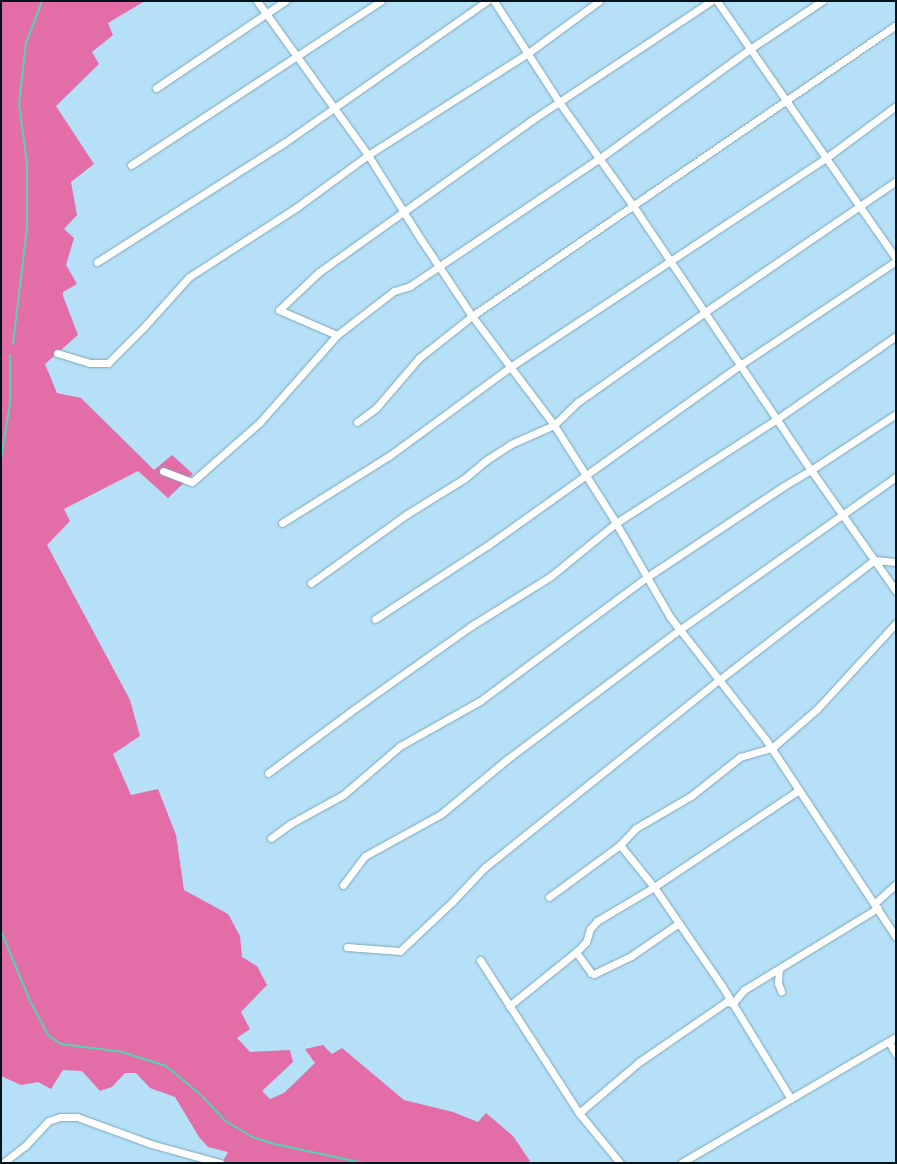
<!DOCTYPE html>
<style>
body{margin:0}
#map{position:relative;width:897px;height:1164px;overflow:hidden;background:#b5e0f7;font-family:"Alegreya Sans",sans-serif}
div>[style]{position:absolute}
.forest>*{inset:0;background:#e26da7}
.stream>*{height:2px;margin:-1px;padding:0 1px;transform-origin:1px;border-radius:1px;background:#53d5b0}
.roads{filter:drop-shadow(0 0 1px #7ba4b9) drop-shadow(0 0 1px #7ba4b9)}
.minor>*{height:7px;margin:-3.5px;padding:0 3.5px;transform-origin:3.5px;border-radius:3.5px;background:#fff}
span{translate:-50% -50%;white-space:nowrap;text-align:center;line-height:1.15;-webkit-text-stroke:4px #b5e0f7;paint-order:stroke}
.frame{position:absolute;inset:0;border:2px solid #05141c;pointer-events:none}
</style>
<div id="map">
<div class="forest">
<i style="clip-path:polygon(1px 1px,145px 1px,108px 23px,113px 35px,92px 52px,99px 64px,56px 106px,94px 164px,71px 182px,77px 215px,64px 229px,74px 238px,66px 265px,77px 284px,63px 292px,63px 296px,78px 335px,45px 364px,57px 393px,81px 398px,154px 470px,172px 455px,193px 474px,168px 498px,138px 471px,64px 509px,70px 521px,47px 545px,130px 700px,140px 736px,113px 754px,131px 795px,158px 789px,176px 835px,184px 890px,228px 914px,240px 936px,242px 957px,257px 966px,267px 985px,241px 1012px,250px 1029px,237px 1038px,250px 1052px,290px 1050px,293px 1062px,262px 1091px,270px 1099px,284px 1093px,315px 1063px,305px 1049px,323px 1045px,332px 1054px,342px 1048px,404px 1100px,453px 1112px,478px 1122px,486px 1113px,513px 1136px,530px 1161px,527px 1163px,222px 1163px,228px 1152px,208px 1147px,199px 1137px,175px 1097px,150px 1088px,136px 1073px,125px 1073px,112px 1087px,100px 1091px,82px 1071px,63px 1070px,51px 1089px,38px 1082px,21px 1085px,1px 1076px)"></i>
</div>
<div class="stream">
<i style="left:13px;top:344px;width:116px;rotate:-83.1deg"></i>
<i style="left:27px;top:229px;width:66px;rotate:-90deg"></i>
<i style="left:27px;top:163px;width:60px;rotate:-97.7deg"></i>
<i style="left:19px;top:104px;width:61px;rotate:-83.5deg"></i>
<i style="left:26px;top:43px;width:45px;rotate:-69.1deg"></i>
<i style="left:1px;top:458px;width:55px;rotate:-80.5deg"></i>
<i style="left:10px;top:404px;width:49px;rotate:-90deg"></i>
<i style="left:1px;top:931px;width:76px;rotate:67.5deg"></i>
<i style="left:30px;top:1001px;width:40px;rotate:62deg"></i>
<i style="left:49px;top:1036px;width:14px;rotate:34deg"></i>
<i style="left:61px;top:1044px;width:62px;rotate:7.5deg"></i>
<i style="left:122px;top:1052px;width:46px;rotate:17.7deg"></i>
<i style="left:166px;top:1066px;width:47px;rotate:39.8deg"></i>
<i style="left:202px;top:1096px;width:33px;rotate:47deg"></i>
<i style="left:224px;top:1120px;width:33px;rotate:31deg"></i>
<i style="left:252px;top:1137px;width:28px;rotate:17deg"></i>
<i style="left:279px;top:1145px;width:86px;rotate:12.1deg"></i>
</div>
<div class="roads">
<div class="minor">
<i style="left:257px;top:1px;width:190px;rotate:54.2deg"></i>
<i style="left:368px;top:155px;width:98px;rotate:57.9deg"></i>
<i style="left:420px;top:238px;width:94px;rotate:56.3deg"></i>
<i style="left:472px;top:316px;width:136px;rotate:53deg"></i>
<i style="left:554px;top:425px;width:110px;rotate:57.6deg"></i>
<i style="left:613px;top:518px;width:114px;rotate:60.1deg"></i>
<i style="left:670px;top:617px;width:156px;rotate:52deg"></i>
<i style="left:766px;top:740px;width:236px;rotate:56.6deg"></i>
<i style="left:494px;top:1px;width:120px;rotate:57.2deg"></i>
<i style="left:559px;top:102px;width:129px;rotate:54.5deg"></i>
<i style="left:634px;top:207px;width:317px;rotate:56.1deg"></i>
<i style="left:811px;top:470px;width:148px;rotate:54.9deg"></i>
<i style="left:717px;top:1px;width:314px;rotate:55.2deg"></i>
<i style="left:156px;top:88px;width:156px;rotate:-34deg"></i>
<i style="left:131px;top:165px;width:299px;rotate:-33.3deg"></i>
<i style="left:97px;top:262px;width:222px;rotate:-32.5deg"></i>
<i style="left:284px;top:143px;width:248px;rotate:-35deg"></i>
<i style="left:337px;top:335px;width:63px;rotate:-156.7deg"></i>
<i style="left:279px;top:310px;width:55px;rotate:-43.5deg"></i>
<i style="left:319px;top:272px;width:262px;rotate:-35.5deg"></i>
<i style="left:532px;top:120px;width:215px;rotate:-33.6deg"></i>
<i style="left:57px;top:353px;width:34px;rotate:17deg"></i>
<i style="left:89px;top:363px;width:19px"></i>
<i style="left:108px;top:363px;width:51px;rotate:-45deg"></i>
<i style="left:144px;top:327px;width:67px;rotate:-48deg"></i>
<i style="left:189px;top:277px;width:129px;rotate:-32.9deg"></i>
<i style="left:297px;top:207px;width:88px;rotate:-36.2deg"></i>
<i style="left:368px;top:155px;width:190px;rotate:-32.5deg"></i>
<i style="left:528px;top:53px;width:88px;rotate:-36.2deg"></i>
<i style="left:357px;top:422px;width:24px;rotate:-36deg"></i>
<i style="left:376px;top:408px;width:66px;rotate:-49.3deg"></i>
<i style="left:419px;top:358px;width:68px;rotate:-38.4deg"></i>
<i style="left:472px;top:316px;width:514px;rotate:-34.46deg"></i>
<i style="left:163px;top:471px;width:31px;rotate:21deg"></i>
<i style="left:192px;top:482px;width:91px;rotate:-41.4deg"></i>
<i style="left:260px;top:422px;width:116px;rotate:-48.5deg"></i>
<i style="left:337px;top:335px;width:72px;rotate:-37.7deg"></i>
<i style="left:394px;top:291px;width:17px;rotate:-17deg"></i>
<i style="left:410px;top:286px;width:229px;rotate:-34deg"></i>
<i style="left:600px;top:158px;width:185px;rotate:-36deg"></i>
<i style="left:750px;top:49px;width:87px;rotate:-33.7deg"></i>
<i style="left:282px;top:523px;width:126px;rotate:-32.1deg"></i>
<i style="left:389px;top:456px;width:150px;rotate:-36.3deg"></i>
<i style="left:510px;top:367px;width:379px;rotate:-33.5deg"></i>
<i style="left:826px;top:158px;width:87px;rotate:-36.6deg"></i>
<i style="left:311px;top:583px;width:118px;rotate:-35.7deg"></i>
<i style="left:407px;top:514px;width:68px;rotate:-31.8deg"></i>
<i style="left:465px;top:478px;width:26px;rotate:-40deg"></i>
<i style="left:485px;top:461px;width:31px;rotate:-33deg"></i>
<i style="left:511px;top:444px;width:47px;rotate:-23.8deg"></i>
<i style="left:554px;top:425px;width:33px;rotate:-44deg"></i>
<i style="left:578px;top:402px;width:156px;rotate:-35.3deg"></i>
<i style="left:705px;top:312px;width:232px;rotate:-34.4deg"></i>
<i style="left:375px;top:619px;width:135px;rotate:-33.2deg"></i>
<i style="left:488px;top:545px;width:310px;rotate:-35.5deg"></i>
<i style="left:740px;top:365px;width:187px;rotate:-33.7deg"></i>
<i style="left:268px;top:773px;width:102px;rotate:-36.6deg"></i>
<i style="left:350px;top:712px;width:148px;rotate:-35.4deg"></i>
<i style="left:471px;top:626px;width:94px;rotate:-32deg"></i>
<i style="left:551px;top:576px;width:84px;rotate:-39.2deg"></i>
<i style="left:616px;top:523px;width:192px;rotate:-32.9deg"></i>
<i style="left:777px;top:419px;width:145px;rotate:-34.9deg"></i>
<i style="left:271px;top:838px;width:24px;rotate:-36deg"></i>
<i style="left:290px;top:824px;width:60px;rotate:-28.7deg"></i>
<i style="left:343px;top:795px;width:75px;rotate:-40.7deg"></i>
<i style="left:400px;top:746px;width:92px;rotate:-29.4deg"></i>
<i style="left:480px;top:701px;width:208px;rotate:-36.6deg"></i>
<i style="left:647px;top:577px;width:164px;rotate:-33.6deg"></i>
<i style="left:784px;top:486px;width:31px;rotate:-31deg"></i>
<i style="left:811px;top:470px;width:102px;rotate:-33.4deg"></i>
<i style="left:620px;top:845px;width:54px;rotate:51deg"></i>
<i style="left:654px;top:887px;width:120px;rotate:55.5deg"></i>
<i style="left:722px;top:986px;width:132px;rotate:58.6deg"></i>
<i style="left:343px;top:885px;width:36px;rotate:-53deg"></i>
<i style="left:365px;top:856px;width:87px;rotate:-28.9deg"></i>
<i style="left:441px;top:814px;width:85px;rotate:-39.7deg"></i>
<i style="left:506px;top:760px;width:216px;rotate:-36.9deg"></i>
<i style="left:679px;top:630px;width:266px;rotate:-35.2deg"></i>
<i style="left:549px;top:897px;width:88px;rotate:-36.2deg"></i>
<i style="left:620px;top:845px;width:23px;rotate:-47deg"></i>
<i style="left:636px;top:828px;width:64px;rotate:-30.2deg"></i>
<i style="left:691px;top:796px;width:63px;rotate:-38.5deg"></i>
<i style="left:740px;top:757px;width:33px;rotate:-16deg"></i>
<i style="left:772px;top:748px;width:60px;rotate:-40.9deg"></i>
<i style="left:817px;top:709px;width:117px;rotate:-47.4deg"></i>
<i style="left:875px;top:903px;width:28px;rotate:-42deg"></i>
<i style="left:347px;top:947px;width:53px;rotate:4.3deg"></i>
<i style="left:400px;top:951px;width:71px;rotate:-43.3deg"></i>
<i style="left:452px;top:902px;width:47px;rotate:-46.7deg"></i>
<i style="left:484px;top:868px;width:301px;rotate:-38.7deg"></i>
<i style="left:719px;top:680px;width:196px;rotate:-37.7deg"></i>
<i style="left:874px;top:560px;width:22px;rotate:5deg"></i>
<i style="left:576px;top:952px;width:26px;rotate:54deg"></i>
<i style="left:591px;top:973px;width:3px;rotate:18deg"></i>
<i style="left:594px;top:974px;width:41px;rotate:-25.9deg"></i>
<i style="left:631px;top:956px;width:58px;rotate:-34.5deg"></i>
<i style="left:480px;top:960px;width:182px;rotate:57.1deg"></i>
<i style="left:579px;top:1113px;width:65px;rotate:50.6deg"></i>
<i style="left:779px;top:969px;width:14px;rotate:94deg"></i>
<i style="left:778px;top:983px;width:9px;rotate:69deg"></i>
<i style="left:509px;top:1006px;width:86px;rotate:-38.9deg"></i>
<i style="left:576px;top:952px;width:14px;rotate:-45deg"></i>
<i style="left:586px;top:942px;width:14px;rotate:-73deg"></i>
<i style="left:590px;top:929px;width:11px;rotate:-49deg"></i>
<i style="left:597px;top:921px;width:66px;rotate:-30.8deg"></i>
<i style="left:654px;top:887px;width:174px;rotate:-33.8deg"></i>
<i style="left:889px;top:1042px;width:14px;rotate:60deg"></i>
<i style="left:579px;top:1113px;width:79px;rotate:-40.4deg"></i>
<i style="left:639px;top:1062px;width:106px;rotate:-34.6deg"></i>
<i style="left:726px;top:1002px;width:7px;rotate:8deg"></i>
<i style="left:733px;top:1003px;width:17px;rotate:-50deg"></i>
<i style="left:744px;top:990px;width:157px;rotate:-31.5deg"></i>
<i style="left:3px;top:1163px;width:28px;rotate:-38deg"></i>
<i style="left:25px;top:1146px;width:34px;rotate:-47deg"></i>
<i style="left:48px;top:1121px;width:13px;rotate:-18deg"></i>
<i style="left:60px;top:1117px;width:17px"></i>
<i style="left:77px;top:1117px;width:79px;rotate:20deg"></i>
<i style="left:151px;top:1144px;width:72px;rotate:15.4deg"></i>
<i style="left:681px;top:1163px;width:249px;rotate:-30.4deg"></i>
</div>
</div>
<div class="frame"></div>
</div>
